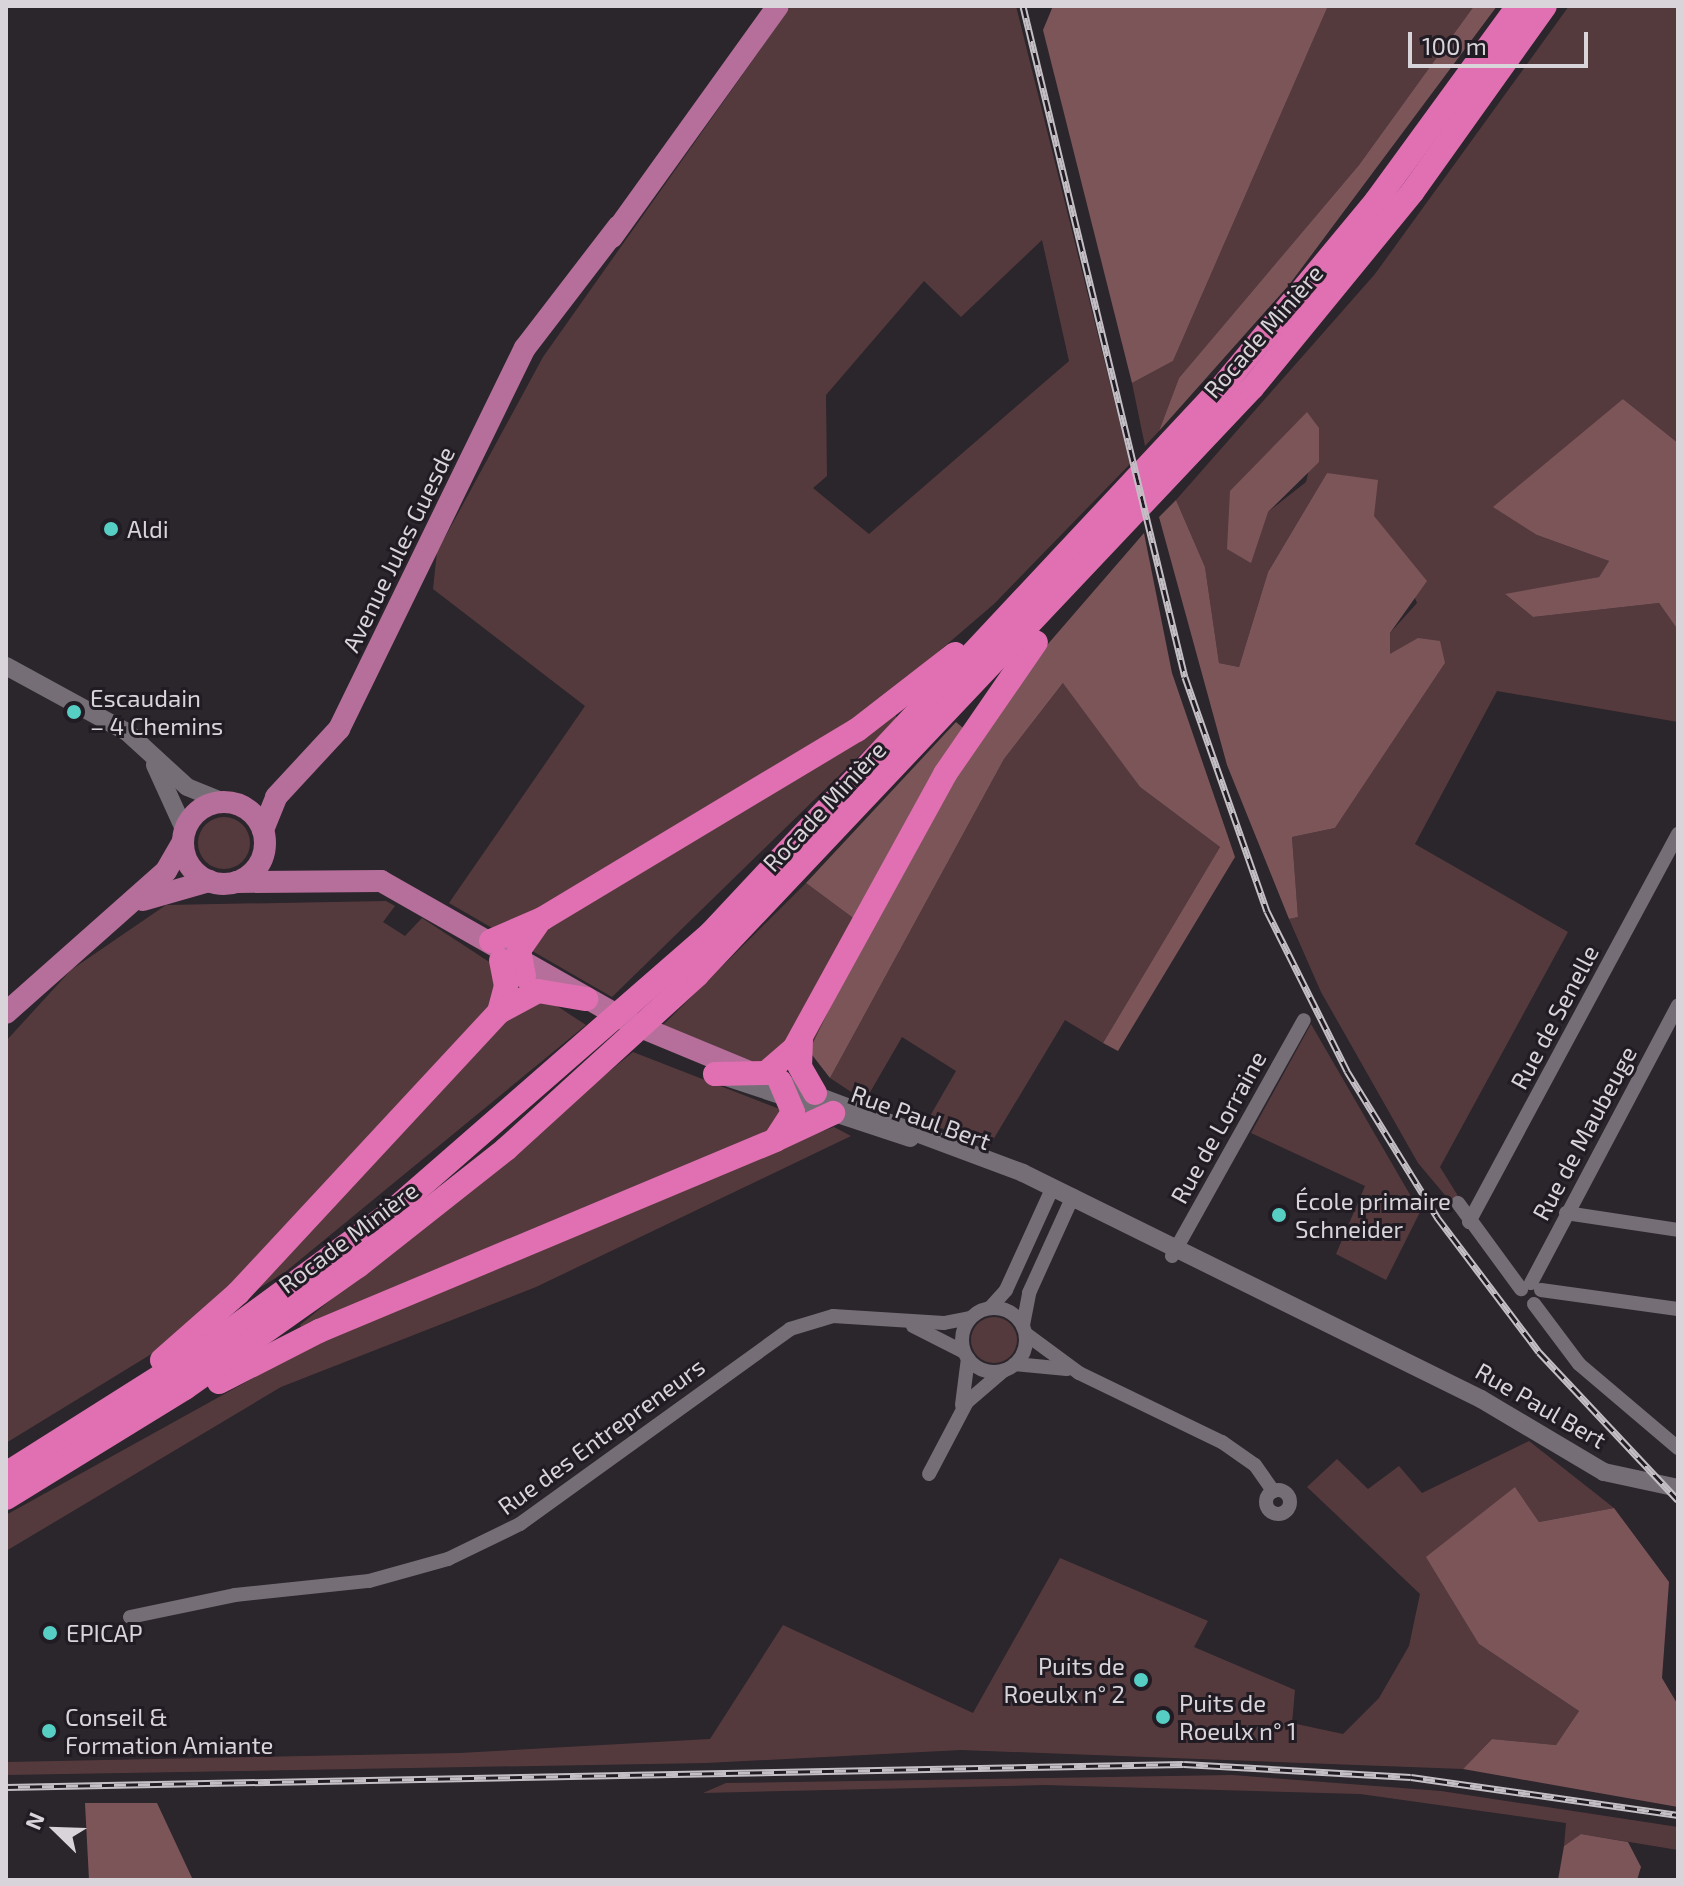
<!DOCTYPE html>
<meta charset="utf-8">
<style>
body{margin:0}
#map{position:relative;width:1684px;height:1886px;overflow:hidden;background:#2b252c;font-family:"Exo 2",sans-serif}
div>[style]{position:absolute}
.green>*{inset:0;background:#553a3d}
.round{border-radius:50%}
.forest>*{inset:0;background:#7c5559}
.minor>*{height:14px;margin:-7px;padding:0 7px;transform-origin:7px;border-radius:7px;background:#756e77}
.minor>.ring{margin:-7px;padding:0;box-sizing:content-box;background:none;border:14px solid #756e77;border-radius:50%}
.tertiary>*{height:18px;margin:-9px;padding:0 9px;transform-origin:9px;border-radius:9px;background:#756e77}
.primary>*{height:22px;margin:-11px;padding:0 11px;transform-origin:11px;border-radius:11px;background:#b56f9a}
.primary>.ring{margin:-11px;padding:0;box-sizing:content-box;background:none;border:22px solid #b56f9a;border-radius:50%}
.motorway>*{height:24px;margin:-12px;padding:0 12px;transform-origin:12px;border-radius:12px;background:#e070b2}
.rail>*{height:7px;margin-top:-3.5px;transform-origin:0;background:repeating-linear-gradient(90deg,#211b23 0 12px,#c3bfc4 0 24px);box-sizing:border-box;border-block:2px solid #c3bfc4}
.dots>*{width:22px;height:22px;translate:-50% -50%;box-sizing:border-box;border:4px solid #211b23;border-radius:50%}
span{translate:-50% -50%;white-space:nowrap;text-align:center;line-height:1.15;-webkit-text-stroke:6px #211b23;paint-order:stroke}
.street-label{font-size:24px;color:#d8d4d9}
.poi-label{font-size:24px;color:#d8d4d9}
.left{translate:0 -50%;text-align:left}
.right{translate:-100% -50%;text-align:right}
.frame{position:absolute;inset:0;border:8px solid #d8d4d9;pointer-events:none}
.north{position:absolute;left:16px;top:1790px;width:80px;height:80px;-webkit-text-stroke:6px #211b23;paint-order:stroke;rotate:293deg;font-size:22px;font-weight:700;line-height:32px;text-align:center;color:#d8d4d9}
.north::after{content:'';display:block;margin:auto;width:28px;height:36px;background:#d8d4d9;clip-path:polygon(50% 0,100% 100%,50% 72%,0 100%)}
.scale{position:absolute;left:1408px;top:32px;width:180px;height:36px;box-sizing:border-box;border:4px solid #d8d4d9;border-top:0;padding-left:10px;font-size:24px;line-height:28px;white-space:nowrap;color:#d8d4d9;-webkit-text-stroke:6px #211b23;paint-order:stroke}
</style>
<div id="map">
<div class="green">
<i style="clip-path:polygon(evenodd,791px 6px,1016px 6px,1130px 464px,994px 604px,889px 694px,897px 719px,612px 997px,449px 903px,585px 706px,433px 589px,437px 552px,543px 357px,791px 6px,1042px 240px,1069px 361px,869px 534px,813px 488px,827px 476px,826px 395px,924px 281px,961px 317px,1042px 240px)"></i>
<i style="clip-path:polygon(1328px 6px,1474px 6px,1359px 165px,1179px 378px,1159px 431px,1145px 446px,1132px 383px,1173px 361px)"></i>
<i style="clip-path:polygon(evenodd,1569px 6px,1678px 6px,1678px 443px,1623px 399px,1537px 535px,1609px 561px,1599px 577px,1506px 595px,1533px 617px,1659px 603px,1678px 630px,1678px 722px,1497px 691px,1415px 844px,1568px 932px,1440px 1167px,1463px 1204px,1455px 1207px,1418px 1163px,1321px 992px,1289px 919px,1298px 917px,1292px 837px,1335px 828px,1445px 663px,1390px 655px,1390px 633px,1417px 603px,1390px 536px,1327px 473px,1268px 572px,1239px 667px,1219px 663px,1205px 567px,1176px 500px,1375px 274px,1569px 6px,1319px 428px,1306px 482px,1268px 512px,1319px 428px)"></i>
<i style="clip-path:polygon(1064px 682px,1140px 787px,1220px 847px,1103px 1043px,1065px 1020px,990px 1145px,926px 1123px,956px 1071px,902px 1037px,865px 1101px,830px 1078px,1004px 759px)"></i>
<i class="round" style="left:198px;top:817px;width:52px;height:52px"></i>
<i style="clip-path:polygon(806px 883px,868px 929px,809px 1051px,755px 1064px,661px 1027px)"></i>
<i style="clip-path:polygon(386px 901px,395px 906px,383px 922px,405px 936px,422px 918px,586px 1025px,284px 1273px,6px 1443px,6px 1041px,71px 970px,166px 905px)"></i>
<i style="clip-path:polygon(1311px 1024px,1420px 1212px,1386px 1280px,1336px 1254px,1365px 1186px,1251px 1133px)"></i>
<i style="clip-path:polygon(633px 1052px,782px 1110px,792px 1142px,834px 1127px,851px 1136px,536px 1287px,281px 1387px,6px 1551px,6px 1515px,311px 1346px,300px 1325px)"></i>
<i class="round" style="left:971px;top:1317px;width:46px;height:46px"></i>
<i style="clip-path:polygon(1529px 1441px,1614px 1508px,1539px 1522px,1515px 1487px,1479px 1644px,1579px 1711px,1556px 1745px,1492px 1739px,1463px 1769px,961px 1750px,706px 1763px,6px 1775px,6px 1762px,459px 1753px,710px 1739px,783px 1625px,973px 1713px,1060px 1558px,1208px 1621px,1194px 1647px,1295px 1690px,1292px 1723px,1343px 1734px,1379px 1698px,1409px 1646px,1420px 1594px,1307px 1487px,1337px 1459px,1368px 1489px,1399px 1466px,1422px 1493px)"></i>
<i style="clip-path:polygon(1232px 1775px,1441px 1791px,1678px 1827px,1678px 1850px,1581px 1834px,1564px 1846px,1566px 1823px,1360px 1794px,1045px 1785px,703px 1793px,726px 1783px)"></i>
</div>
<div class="forest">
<i style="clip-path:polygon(1053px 6px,1328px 6px,1173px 361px,1132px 383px,1043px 30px)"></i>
<i style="clip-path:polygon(1474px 6px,1497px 6px,1289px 285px,1159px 431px,1179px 378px,1359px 165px)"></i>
<i style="clip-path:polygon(1623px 399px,1678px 443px,1678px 630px,1659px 603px,1533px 617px,1505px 594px,1599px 577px,1609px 561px,1537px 535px,1493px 507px)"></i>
<i style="clip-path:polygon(1307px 412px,1319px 428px,1319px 462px,1268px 512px,1251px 563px,1227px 549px,1230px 491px)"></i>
<i style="clip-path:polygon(1327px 473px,1378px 480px,1374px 516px,1427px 581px,1390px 633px,1390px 654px,1418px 638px,1440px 641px,1445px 663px,1335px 828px,1292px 837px,1298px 917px,1289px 919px,1227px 765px,1159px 517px,1176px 500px,1205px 567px,1219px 663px,1239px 667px,1268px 572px)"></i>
<i style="clip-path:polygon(1144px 533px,1172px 673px,1235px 857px,1118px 1051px,1103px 1043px,1220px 847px,1140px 787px,1063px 683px,1004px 759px,830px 1078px,809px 1051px,868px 929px,806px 883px,956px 722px,976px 739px,1022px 674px)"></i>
<i style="clip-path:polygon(1515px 1487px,1539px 1522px,1614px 1508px,1669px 1582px,1662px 1678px,1678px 1705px,1678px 1807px,1463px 1769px,1492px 1739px,1556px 1745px,1579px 1711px,1479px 1644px,1426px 1557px)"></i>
<i style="clip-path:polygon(85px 1803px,157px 1803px,193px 1880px,89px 1880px)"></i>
<i style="clip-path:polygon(1581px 1834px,1628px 1842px,1641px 1867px,1637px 1880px,1558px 1880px,1564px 1846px)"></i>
</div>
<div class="minor">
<i style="left:1458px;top:1203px;width:107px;rotate:53.8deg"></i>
<i style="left:1566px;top:1213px;width:113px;rotate:8.6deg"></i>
<i style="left:1469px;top:1222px;width:441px;rotate:-61.7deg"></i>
<i style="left:1172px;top:1256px;width:270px;rotate:-60.8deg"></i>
<i style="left:1531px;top:1283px;width:314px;rotate:-62.1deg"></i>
<i style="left:1541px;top:1290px;width:138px;rotate:7.9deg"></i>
<i style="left:1534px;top:1304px;width:75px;rotate:53.1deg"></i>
<i style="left:1579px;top:1364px;width:130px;rotate:40.3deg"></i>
<i class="ring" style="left:962px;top:1308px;width:50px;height:50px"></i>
<i style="left:990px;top:1308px;width:24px;rotate:-48deg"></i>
<i style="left:1006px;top:1290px;width:113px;rotate:-65.5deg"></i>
<i style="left:1023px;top:1325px;width:33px;rotate:-79deg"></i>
<i style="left:1029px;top:1293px;width:107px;rotate:-65.6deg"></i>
<i style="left:913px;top:1326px;width:57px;rotate:27deg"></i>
<i style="left:1026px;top:1334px;width:66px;rotate:36.3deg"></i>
<i style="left:1079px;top:1373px;width:159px;rotate:25.8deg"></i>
<i style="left:1222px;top:1442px;width:40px;rotate:34.9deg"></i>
<i style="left:1255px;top:1465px;width:32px;rotate:55deg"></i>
<i style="left:1015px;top:1364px;width:52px;rotate:5.5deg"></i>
<i style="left:962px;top:1405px;width:47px;rotate:-82.7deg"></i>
<i style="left:929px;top:1474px;width:81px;rotate:-62.2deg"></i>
<i style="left:967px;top:1402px;width:48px;rotate:-40.7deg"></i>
<i class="ring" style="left:1266px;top:1490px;width:10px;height:10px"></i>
<i style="left:130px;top:1617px;width:107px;rotate:-11.8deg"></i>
<i style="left:235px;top:1595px;width:135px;rotate:-6deg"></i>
<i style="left:369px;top:1581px;width:82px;rotate:-15.6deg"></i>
<i style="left:448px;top:1559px;width:80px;rotate:-25.9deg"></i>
<i style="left:520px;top:1524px;width:333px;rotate:-35.8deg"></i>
<i style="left:790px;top:1329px;width:45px;rotate:-16.8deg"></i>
<i style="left:833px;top:1316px;width:111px;rotate:3.6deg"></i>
<i style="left:944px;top:1323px;width:26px;rotate:-11deg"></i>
</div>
<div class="tertiary">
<i style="left:6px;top:666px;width:138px;rotate:28.6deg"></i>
<i style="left:127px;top:732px;width:81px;rotate:42.5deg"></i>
<i style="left:187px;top:787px;width:40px;rotate:22deg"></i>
<i style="left:155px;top:765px;width:72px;rotate:65.6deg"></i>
<i style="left:726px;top:1077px;width:194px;rotate:18.3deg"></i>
<i style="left:780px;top:1082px;width:259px;rotate:20.5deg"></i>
<i style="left:1023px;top:1173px;width:511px;rotate:26.26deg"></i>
<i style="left:1481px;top:1399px;width:143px;rotate:30.7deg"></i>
<i style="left:1604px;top:1472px;width:76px;rotate:12.2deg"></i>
</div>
<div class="primary">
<i style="left:612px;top:237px;width:284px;rotate:-54.3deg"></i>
<i class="ring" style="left:183px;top:802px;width:60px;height:60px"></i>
<i style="left:263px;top:830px;width:35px;rotate:-68deg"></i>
<i style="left:276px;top:797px;width:93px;rotate:-47.2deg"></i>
<i style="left:339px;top:729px;width:424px;rotate:-64deg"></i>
<i style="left:525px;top:348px;width:153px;rotate:-52.5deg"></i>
<i style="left:237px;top:882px;width:144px;rotate:-0.4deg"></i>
<i style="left:381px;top:881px;width:288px;rotate:29.6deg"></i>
<i style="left:631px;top:1023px;width:126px;rotate:22.5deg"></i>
<i style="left:143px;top:900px;width:69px;rotate:-16.1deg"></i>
<i style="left:6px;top:1013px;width:214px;rotate:-41.6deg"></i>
<i style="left:166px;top:871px;width:34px;rotate:-60deg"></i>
</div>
<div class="motorway">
<i style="left:491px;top:941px;width:56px;rotate:-23.3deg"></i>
<i style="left:542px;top:919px;width:367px;rotate:-31deg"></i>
<i style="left:857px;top:730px;width:124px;rotate:-37.8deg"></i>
<i style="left:524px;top:976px;width:26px;rotate:-101deg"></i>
<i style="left:519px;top:950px;width:32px;rotate:-55deg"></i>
<i style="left:499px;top:1012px;width:27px;rotate:-75deg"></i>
<i style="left:506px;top:986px;width:26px;rotate:-101deg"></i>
<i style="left:801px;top:1039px;width:28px;rotate:92deg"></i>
<i style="left:800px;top:1067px;width:30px;rotate:60deg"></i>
<i style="left:715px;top:1074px;width:51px;rotate:-1.1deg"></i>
<i style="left:766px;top:1073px;width:37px;rotate:-41deg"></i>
<i style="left:794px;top:1049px;width:314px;rotate:-61.2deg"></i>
<i style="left:945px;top:774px;width:160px;rotate:-55.4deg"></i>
<i style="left:777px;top:1139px;width:62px;rotate:-24.9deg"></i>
<i style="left:162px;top:1360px;width:101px;rotate:-41.4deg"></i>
<i style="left:238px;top:1293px;width:384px;rotate:-47.1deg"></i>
<i style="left:499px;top:1012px;width:44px;rotate:-28.3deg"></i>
<i style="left:538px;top:991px;width:49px;rotate:9.5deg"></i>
<i style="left:219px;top:1382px;width:112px;rotate:-27deg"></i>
<i style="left:319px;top:1331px;width:494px;rotate:-22.7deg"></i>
<i style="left:775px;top:1140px;width:33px;rotate:-57deg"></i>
<i style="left:793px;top:1112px;width:33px;rotate:-113deg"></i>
<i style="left:6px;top:1474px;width:249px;rotate:-32.3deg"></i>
<i style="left:216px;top:1341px;width:216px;rotate:-36.3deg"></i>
<i style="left:390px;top:1213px;width:426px;rotate:-41.1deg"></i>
<i style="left:711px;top:933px;width:746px;rotate:-46.9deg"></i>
<i style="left:1221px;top:388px;width:243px;rotate:-50.3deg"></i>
<i style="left:1376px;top:201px;width:241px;rotate:-53.9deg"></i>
<i style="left:6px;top:1498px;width:210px;rotate:-31.6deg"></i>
<i style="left:185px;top:1388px;width:212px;rotate:-35.2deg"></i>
<i style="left:358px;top:1266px;width:189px;rotate:-38.3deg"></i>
<i style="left:506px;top:1149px;width:258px;rotate:-42.3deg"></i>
<i style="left:697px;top:975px;width:808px;rotate:-46.61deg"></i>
<i style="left:1252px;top:388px;width:254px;rotate:-50.7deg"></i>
<i style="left:1413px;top:191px;width:227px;rotate:-54.5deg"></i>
</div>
<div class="rail">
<i style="left:1023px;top:6px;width:690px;rotate:76.43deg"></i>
<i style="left:1185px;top:677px;width:248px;rotate:70.7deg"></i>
<i style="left:1267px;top:911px;width:179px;rotate:63.4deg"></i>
<i style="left:1347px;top:1071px;width:172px;rotate:58.3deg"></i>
<i style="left:1437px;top:1217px;width:169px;rotate:52.9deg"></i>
<i style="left:1539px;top:1352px;width:203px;rotate:46.8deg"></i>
<i style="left:6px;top:1787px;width:1178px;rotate:-1.12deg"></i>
<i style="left:1184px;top:1764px;width:227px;rotate:3.3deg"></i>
<i style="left:1411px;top:1777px;width:270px;rotate:8.1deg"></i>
</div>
<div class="dots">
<i style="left:111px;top:529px;background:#56cec4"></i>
<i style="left:74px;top:712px;background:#56cec4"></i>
<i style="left:1279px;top:1215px;background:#56cec4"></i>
<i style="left:50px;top:1633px;background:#56cec4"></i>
<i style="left:1141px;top:1680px;background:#56cec4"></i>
<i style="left:1163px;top:1717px;background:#56cec4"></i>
<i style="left:49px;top:1731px;background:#56cec4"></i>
</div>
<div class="street-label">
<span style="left:1263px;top:331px;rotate:-49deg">Rocade Minière</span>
<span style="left:398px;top:549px;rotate:-64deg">Avenue Jules Guesde</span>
<span style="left:824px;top:806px;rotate:-47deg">Rocade Minière</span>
<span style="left:1554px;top:1017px;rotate:-62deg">Rue de Senelle</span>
<span style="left:921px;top:1117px;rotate:20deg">Rue Paul Bert</span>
<span style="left:1218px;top:1127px;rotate:-61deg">Rue de Lorraine</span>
<span style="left:1584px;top:1133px;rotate:-62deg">Rue de Maubeuge</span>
<span style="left:348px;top:1237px;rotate:-37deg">Rocade Minière</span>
<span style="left:1541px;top:1405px;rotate:30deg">Rue Paul Bert</span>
<span style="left:601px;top:1436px;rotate:-36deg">Rue des Entrepreneurs</span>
</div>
<div class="poi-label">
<span class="left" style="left:127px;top:529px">Aldi</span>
<span class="left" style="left:90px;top:712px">Escaudain<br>– 4 Chemins</span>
<span class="left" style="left:1295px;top:1215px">École primaire<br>Schneider</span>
<span class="left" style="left:66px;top:1633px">EPICAP</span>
<span class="right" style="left:1125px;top:1680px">Puits de<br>Roeulx n° 2</span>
<span class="left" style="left:1179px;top:1717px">Puits de<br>Roeulx n° 1</span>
<span class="left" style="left:65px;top:1731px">Conseil &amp;<br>Formation Amiante</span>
</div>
<div class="frame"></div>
<div class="north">N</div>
<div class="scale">100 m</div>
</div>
